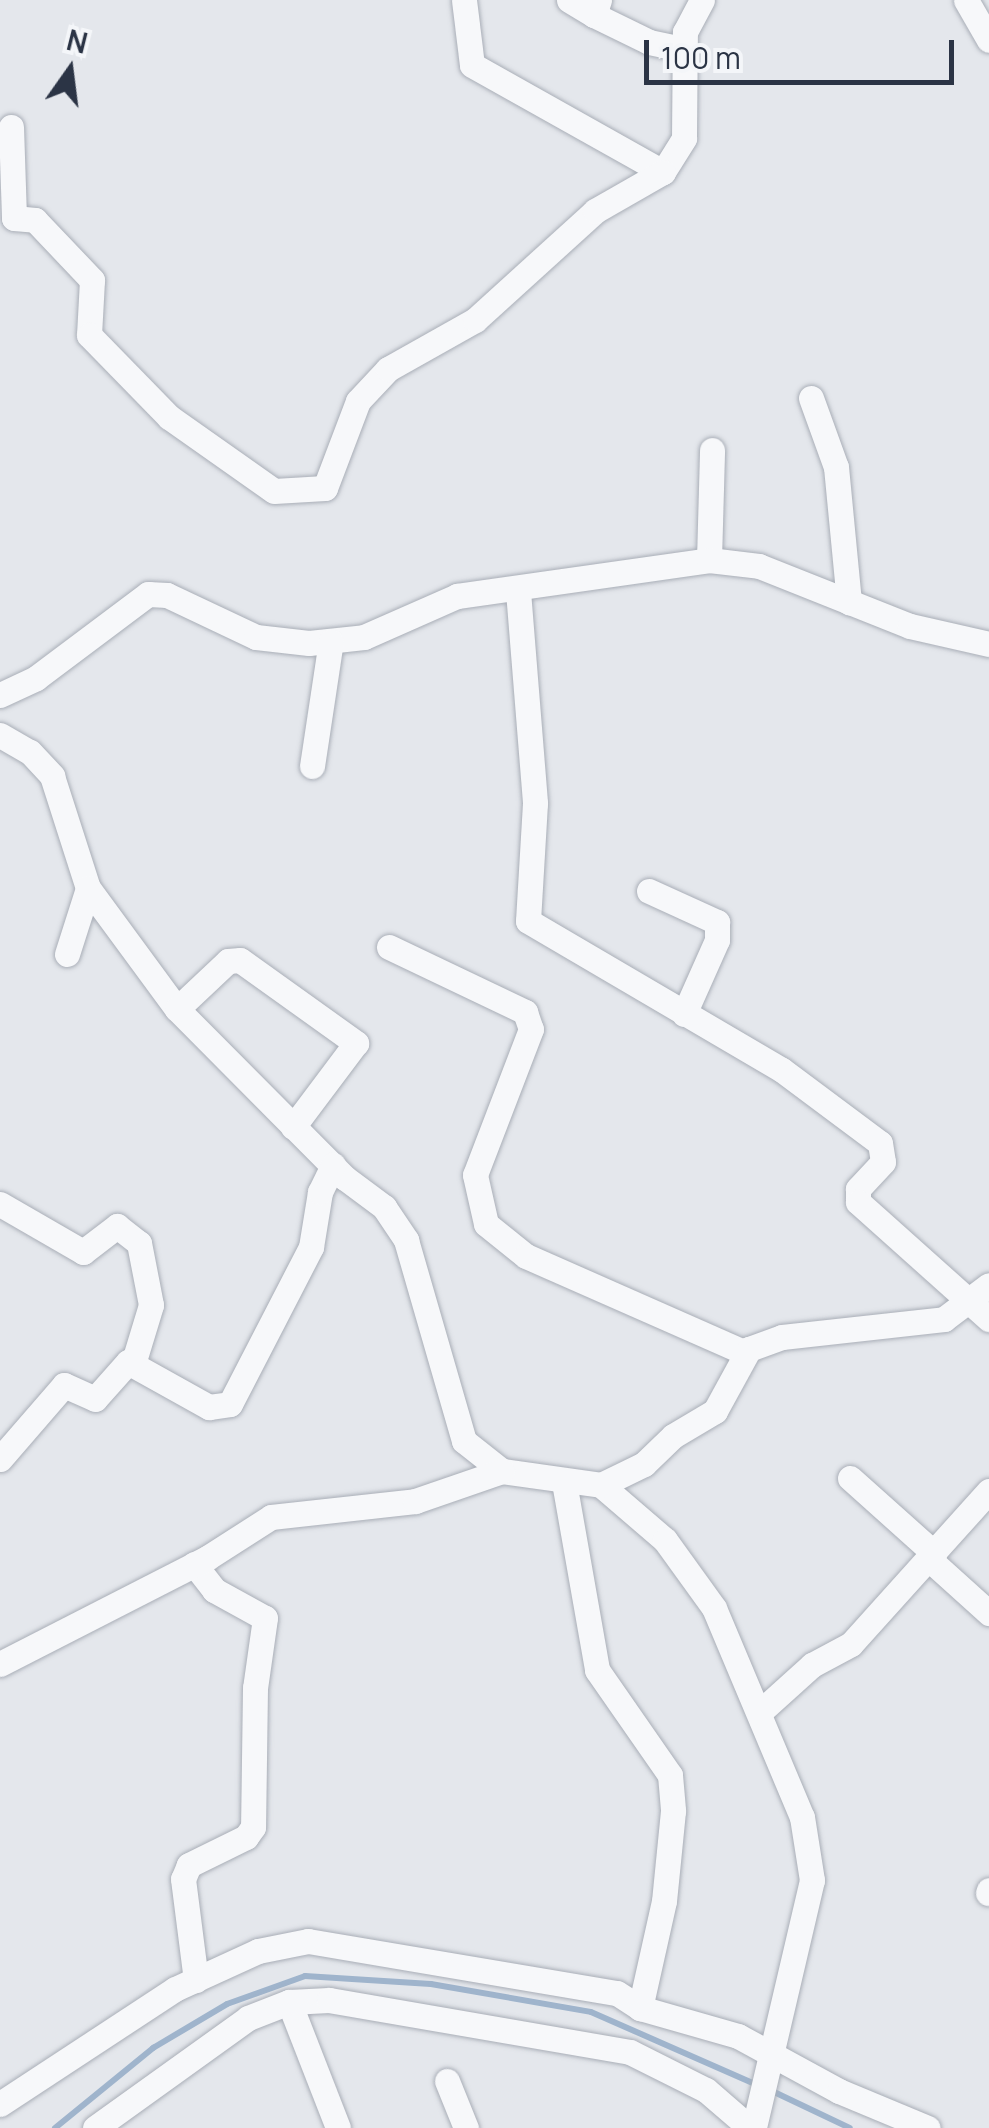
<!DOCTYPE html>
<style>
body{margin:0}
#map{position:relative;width:989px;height:2128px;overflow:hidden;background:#e4e7ec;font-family:Manrope,sans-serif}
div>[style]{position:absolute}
.stream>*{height:6px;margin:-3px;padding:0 3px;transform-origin:3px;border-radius:3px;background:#9fb4cc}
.roads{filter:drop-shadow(0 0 2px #a9aeb7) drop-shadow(0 0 2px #a9aeb7)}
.minor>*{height:25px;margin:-12.5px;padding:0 12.5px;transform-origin:12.5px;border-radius:12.5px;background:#f7f8fa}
span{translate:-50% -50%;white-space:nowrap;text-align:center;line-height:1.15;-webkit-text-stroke:8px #f4f6f9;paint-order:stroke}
.north{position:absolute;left:20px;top:20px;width:100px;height:100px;-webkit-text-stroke:8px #f4f6f9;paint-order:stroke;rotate:14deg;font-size:28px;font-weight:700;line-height:40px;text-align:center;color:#2b3445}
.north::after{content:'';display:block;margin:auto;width:35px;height:45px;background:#2b3445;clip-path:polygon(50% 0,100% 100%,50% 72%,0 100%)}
.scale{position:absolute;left:644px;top:40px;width:310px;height:45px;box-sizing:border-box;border:5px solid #2b3445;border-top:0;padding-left:12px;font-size:30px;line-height:35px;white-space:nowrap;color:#2b3445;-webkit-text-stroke:8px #f4f6f9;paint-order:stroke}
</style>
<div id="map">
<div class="stream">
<i style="left:772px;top:2091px;width:86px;rotate:25.4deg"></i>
<i style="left:55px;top:2128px;width:127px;rotate:-39.2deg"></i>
<i style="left:153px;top:2048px;width:86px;rotate:-30.7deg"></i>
<i style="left:227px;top:2004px;width:83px;rotate:-19.7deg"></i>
<i style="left:305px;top:1976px;width:126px;rotate:3.6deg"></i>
<i style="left:431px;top:1984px;width:162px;rotate:9.9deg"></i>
<i style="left:591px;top:2012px;width:179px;rotate:23.7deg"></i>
</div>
<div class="roads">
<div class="minor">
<i style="left:464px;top:0;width:65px;rotate:83deg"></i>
<i style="left:472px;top:65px;width:219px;rotate:29.3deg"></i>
<i style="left:663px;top:172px;width:40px;rotate:-58deg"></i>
<i style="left:684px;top:138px;width:106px;rotate:-89.5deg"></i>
<i style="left:685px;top:32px;width:36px;rotate:-62deg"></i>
<i style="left:569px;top:0;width:29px;rotate:31deg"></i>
<i style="left:599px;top:0;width:16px;rotate:108deg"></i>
<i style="left:594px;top:15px;width:61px;rotate:26.1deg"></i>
<i style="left:649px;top:42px;width:35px;rotate:12deg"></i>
<i style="left:966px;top:0;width:46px;rotate:60.1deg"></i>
<i style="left:11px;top:127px;width:91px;rotate:88.1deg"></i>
<i style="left:14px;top:218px;width:21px;rotate:5deg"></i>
<i style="left:35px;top:220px;width:83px;rotate:46.5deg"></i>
<i style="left:92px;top:280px;width:55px;rotate:93.1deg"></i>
<i style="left:89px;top:335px;width:115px;rotate:45.7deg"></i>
<i style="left:169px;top:417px;width:128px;rotate:35.2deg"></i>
<i style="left:274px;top:491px;width:51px;rotate:-3.4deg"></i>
<i style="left:325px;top:488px;width:93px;rotate:-69.2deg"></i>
<i style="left:358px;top:401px;width:44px;rotate:-46.8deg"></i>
<i style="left:388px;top:369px;width:100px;rotate:-29.4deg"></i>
<i style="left:475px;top:320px;width:162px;rotate:-42.2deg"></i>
<i style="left:595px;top:211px;width:78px;rotate:-29.8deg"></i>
<i style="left:811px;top:398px;width:73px;rotate:70.1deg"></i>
<i style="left:836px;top:467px;width:136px;rotate:84.5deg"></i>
<i style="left:709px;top:560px;width:110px;rotate:-88.4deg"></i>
<i style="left:518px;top:591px;width:213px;rotate:85.4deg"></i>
<i style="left:535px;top:803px;width:118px;rotate:93.4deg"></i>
<i style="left:528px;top:921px;width:294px;rotate:30.4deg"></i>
<i style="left:782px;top:1070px;width:122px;rotate:36.7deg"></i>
<i style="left:880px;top:1143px;width:19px;rotate:81deg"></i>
<i style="left:883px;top:1162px;width:37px;rotate:133deg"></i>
<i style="left:858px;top:1189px;width:13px;rotate:90deg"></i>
<i style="left:858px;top:1202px;width:176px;rotate:41.8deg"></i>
<i style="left:0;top:695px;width:40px;rotate:-25deg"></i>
<i style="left:36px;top:678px;width:140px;rotate:-36.9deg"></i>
<i style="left:148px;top:594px;width:19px;rotate:3deg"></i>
<i style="left:167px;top:595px;width:98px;rotate:25.3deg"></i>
<i style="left:256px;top:637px;width:53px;rotate:6.5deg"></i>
<i style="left:309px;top:643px;width:55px;rotate:-6.2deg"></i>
<i style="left:364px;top:637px;width:102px;rotate:-23.8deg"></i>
<i style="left:457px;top:596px;width:255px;rotate:-8.1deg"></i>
<i style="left:709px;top:560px;width:50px;rotate:6.8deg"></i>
<i style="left:759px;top:566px;width:162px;rotate:21.7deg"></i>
<i style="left:910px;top:626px;width:81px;rotate:12.8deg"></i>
<i style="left:0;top:735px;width:34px;rotate:30deg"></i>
<i style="left:30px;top:752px;width:33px;rotate:47deg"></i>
<i style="left:52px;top:776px;width:118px;rotate:72.2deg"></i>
<i style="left:88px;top:888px;width:150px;rotate:53.7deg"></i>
<i style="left:177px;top:1009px;width:238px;rotate:45.2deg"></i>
<i style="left:345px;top:1178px;width:49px;rotate:36.6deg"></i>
<i style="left:384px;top:1207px;width:40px;rotate:56deg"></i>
<i style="left:406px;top:1240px;width:209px;rotate:73.9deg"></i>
<i style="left:464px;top:1441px;width:48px;rotate:38.3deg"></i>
<i style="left:502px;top:1471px;width:100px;rotate:8deg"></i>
<i style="left:601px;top:1485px;width:84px;rotate:40.7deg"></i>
<i style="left:665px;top:1540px;width:84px;rotate:54.2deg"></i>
<i style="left:714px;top:1608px;width:227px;rotate:67.2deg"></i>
<i style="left:802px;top:1817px;width:64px;rotate:81deg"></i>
<i style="left:812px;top:1880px;width:255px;rotate:103.2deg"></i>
<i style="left:312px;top:766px;width:126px;rotate:-81.4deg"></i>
<i style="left:649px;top:891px;width:75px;rotate:24.5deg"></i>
<i style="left:717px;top:922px;width:18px;rotate:90deg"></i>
<i style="left:717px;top:940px;width:81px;rotate:114deg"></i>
<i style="left:389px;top:947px;width:151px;rotate:25.5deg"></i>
<i style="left:525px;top:1012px;width:18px;rotate:71deg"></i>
<i style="left:531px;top:1029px;width:156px;rotate:111deg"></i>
<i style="left:475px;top:1175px;width:50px;rotate:77.3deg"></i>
<i style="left:486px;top:1224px;width:51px;rotate:38.7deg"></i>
<i style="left:526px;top:1256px;width:240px;rotate:23.8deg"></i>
<i style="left:67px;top:954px;width:69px;rotate:-72.3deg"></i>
<i style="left:177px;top:1009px;width:70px;rotate:-43.3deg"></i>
<i style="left:228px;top:961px;width:12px;rotate:-5deg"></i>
<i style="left:240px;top:960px;width:143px;rotate:35.6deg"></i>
<i style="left:356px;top:1043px;width:105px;rotate:126.9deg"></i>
<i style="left:0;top:1204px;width:96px;rotate:30deg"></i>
<i style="left:83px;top:1252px;width:43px;rotate:-37.4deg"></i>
<i style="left:117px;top:1226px;width:28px;rotate:38deg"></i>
<i style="left:139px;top:1243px;width:63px;rotate:79deg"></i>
<i style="left:151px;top:1305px;width:59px;rotate:106.9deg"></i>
<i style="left:0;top:1459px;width:98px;rotate:-49.1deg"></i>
<i style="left:64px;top:1385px;width:34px;rotate:24deg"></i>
<i style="left:95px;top:1399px;width:50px;rotate:-48.3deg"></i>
<i style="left:128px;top:1362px;width:93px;rotate:29.1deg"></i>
<i style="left:209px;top:1407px;width:21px;rotate:-8deg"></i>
<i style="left:230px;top:1404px;width:177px;rotate:-62.7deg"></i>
<i style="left:311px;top:1247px;width:56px;rotate:-80.7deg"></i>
<i style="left:320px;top:1192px;width:30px;rotate:-64deg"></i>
<i style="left:850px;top:1478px;width:113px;rotate:41.8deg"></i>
<i style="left:564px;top:1482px;width:191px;rotate:80deg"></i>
<i style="left:597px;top:1670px;width:128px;rotate:55.2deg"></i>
<i style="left:670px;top:1775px;width:36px;rotate:85deg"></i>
<i style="left:673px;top:1811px;width:90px;rotate:95.7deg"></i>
<i style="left:664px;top:1901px;width:110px;rotate:102.6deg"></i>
<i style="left:601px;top:1485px;width:48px;rotate:-26deg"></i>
<i style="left:644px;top:1464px;width:40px;rotate:-44deg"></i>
<i style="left:673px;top:1436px;width:49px;rotate:-30.8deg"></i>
<i style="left:715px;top:1411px;width:71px;rotate:-61.3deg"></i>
<i style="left:749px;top:1349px;width:35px;rotate:-20deg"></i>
<i style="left:782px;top:1337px;width:163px;rotate:-6.3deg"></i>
<i style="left:944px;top:1319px;width:56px;rotate:-37.1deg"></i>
<i style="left:929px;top:1559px;width:81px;rotate:42deg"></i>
<i style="left:194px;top:1564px;width:33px;rotate:52deg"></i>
<i style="left:214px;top:1590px;width:58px;rotate:28.8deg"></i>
<i style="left:265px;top:1618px;width:71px;rotate:98.1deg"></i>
<i style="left:255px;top:1688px;width:139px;rotate:90.8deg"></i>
<i style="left:253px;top:1827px;width:12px;rotate:125deg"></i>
<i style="left:246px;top:1837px;width:64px;rotate:153.8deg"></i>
<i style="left:189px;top:1865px;width:15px;rotate:113deg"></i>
<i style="left:183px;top:1879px;width:102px;rotate:82.7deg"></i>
<i style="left:0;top:1664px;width:233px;rotate:-27.1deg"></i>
<i style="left:207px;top:1558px;width:76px;rotate:-32.6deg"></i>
<i style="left:271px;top:1517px;width:145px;rotate:-6.3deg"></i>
<i style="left:415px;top:1501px;width:92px;rotate:-19deg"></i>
<i style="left:761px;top:1711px;width:69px;rotate:-42deg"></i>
<i style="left:812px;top:1665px;width:44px;rotate:-28.3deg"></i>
<i style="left:851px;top:1644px;width:206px;rotate:-48deg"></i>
<i style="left:988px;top:1893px;width:3px;rotate:-72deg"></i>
<i style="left:289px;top:2002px;width:135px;rotate:68.7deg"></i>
<i style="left:447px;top:2081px;width:51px;rotate:68deg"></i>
<i style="left:0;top:2104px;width:209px;rotate:-33.3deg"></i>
<i style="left:175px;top:1989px;width:91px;rotate:-24.6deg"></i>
<i style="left:258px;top:1951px;width:51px;rotate:-11.3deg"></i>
<i style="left:308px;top:1941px;width:313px;rotate:9.6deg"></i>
<i style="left:617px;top:1993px;width:27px;rotate:33deg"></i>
<i style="left:640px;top:2008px;width:102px;rotate:15.9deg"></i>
<i style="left:738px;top:2036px;width:115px;rotate:28.6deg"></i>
<i style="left:839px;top:2091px;width:96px;rotate:22.6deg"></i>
<i style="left:95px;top:2128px;width:188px;rotate:-35.7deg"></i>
<i style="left:248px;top:2018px;width:44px;rotate:-21.3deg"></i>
<i style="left:289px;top:2002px;width:40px;rotate:-2.9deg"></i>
<i style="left:329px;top:2000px;width:305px;rotate:9.8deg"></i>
<i style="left:630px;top:2052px;width:85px;rotate:26.6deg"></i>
<i style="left:706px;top:2090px;width:58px;rotate:40.8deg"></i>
</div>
</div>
<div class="north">N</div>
<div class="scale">100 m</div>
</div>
